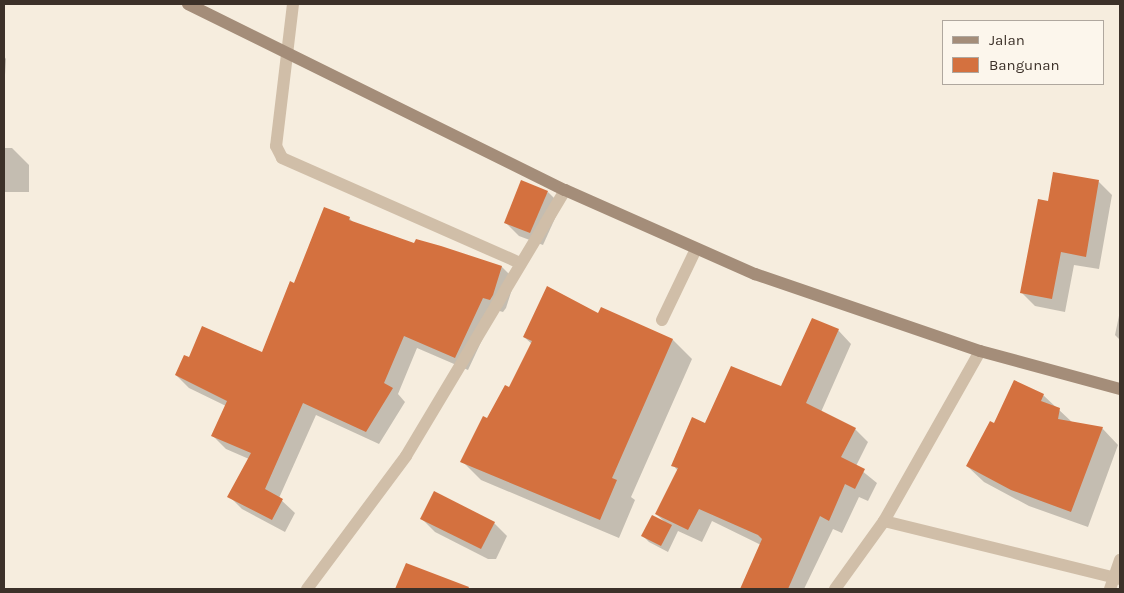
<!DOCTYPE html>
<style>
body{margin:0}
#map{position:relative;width:1124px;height:593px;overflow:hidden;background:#f6edde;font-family:Karla,sans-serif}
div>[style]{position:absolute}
.shadow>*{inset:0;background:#0003}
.building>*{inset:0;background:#d4713f}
.street>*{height:12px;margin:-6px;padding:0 6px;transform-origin:6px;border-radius:6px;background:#d0bea8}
.secondary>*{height:12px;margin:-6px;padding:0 6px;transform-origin:6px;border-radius:6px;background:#a48d79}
span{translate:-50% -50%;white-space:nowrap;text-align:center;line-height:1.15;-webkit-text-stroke:5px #fcf6ec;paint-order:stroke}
.frame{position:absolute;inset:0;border:5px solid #3c3129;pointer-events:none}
.legend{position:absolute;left:942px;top:20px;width:162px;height:65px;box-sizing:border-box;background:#fcf6ec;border:1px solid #afa79e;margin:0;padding:6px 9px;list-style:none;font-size:15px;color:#3c3129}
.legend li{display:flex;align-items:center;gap:10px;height:25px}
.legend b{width:25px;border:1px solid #afa79e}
</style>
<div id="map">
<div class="shadow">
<i style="clip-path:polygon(4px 56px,6px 59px,4px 92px)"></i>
<i style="clip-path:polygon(4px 148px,12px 148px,29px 165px,29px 192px,4px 192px)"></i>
<i style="clip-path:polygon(1098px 181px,1112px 195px,1099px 269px,1074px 265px,1065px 312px,1035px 306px,1022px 293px,1049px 203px)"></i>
<i style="clip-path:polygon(548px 192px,561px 205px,543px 245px,519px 236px,505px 222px)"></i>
<i style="clip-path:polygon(349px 218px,354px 223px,415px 244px,441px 247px,502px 267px,515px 280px,506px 308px,503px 312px,496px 310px,468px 370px,417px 348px,398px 394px,405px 402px,379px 444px,316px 415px,279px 498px,295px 513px,285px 532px,242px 509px,229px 496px,249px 459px,226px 449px,213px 436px,226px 406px,189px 388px,176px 375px,189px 359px,263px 354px,295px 284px)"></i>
<i style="clip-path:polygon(1120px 311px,1120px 340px,1115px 335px)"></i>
<i style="clip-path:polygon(599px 314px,673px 340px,692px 359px,631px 497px,635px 500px,619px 538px,481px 480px,462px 461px,510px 389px,532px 344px,524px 337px)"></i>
<i style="clip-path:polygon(838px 330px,851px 344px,821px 412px,855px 429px,868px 442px,856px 466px,877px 483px,868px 501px,859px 497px,842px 533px,833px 529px,804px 589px,741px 589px,761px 545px,712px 521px,702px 542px,678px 531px,668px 552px,649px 542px,643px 536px,665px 522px,656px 514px,678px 471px,673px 465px,706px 424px,782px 388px)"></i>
<i style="clip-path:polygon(1043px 395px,1073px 423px,1102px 428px,1118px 445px,1088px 527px,1029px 506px,984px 482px,967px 466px,994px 424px)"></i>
<i style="clip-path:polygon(422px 519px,494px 523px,507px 536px,496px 559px,488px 559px,435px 532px)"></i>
<i style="clip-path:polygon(406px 565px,448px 589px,397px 589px)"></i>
</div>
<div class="building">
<i style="clip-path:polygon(1053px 172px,1099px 180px,1086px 257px,1061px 252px,1052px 299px,1020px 293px,1038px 199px,1048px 201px)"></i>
<i style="clip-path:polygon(521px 180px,548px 191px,530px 233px,504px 223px)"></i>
<i style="clip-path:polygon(324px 207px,350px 217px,349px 220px,414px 243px,416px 239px,441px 246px,502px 266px,493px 295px,490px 300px,483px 298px,455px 358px,404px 336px,384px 383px,393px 388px,366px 432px,303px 403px,265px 489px,283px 499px,272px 520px,227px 497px,251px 453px,211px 436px,227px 401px,175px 375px,184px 355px,189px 357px,202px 326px,262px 352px,290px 281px,294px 283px)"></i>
<i style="clip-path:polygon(547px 286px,598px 313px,601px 307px,673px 339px,612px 478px,617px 480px,600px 520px,460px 462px,483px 416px,487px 418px,505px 385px,509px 387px,532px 341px,523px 337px)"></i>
<i style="clip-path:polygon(812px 318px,839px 329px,806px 403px,856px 428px,841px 457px,865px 469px,855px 489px,845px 484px,829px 521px,820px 516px,788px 589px,740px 589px,762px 539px,758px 535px,699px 509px,688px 530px,655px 514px,678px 468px,671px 466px,692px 417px,705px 423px,731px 366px,781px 386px)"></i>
<i style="clip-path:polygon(1014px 380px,1044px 394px,1041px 401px,1060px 408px,1058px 419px,1103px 427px,1071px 512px,1011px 490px,966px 466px,990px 421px,994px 423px)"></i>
<i style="clip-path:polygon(434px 491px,495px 522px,481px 549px,420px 519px)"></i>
<i style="clip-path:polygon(652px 515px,672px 525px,661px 546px,641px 536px)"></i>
<i style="clip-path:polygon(406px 563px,469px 587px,468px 589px,395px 589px)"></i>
</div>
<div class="street">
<i style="left:293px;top:4px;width:143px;rotate:96.8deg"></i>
<i style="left:276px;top:146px;width:13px;rotate:63deg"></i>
<i style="left:282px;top:158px;width:260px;rotate:23.8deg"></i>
<i style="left:662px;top:320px;width:79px;rotate:-64.4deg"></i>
<i style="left:884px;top:521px;width:243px;rotate:13.8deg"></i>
<i style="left:307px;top:589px;width:166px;rotate:-53.3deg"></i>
<i style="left:406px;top:456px;width:310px;rotate:-59.1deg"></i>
<i style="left:835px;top:589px;width:84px;rotate:-54.2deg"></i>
<i style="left:884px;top:521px;width:195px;rotate:-60.5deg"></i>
<i style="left:1110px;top:589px;width:31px;rotate:-71deg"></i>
</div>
<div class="secondary">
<i style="left:188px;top:4px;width:420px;rotate:26.3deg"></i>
<i style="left:565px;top:190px;width:208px;rotate:23.9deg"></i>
<i style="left:755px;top:274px;width:238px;rotate:18.9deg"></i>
<i style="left:980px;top:351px;width:145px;rotate:15.2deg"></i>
</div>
<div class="frame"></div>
<ul class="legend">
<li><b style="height:6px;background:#a48d79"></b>Jalan</li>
<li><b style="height:14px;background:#d4713f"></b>Bangunan</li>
</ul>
</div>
